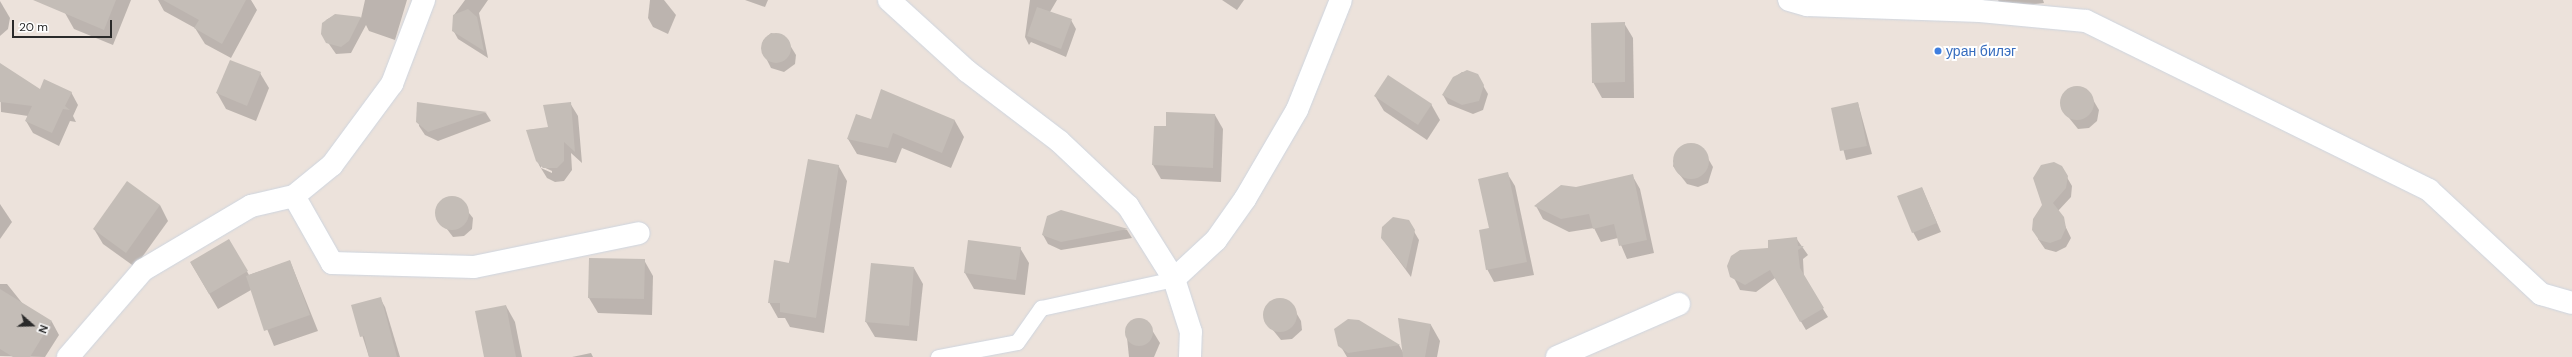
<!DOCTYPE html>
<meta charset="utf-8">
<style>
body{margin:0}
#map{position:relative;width:2572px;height:357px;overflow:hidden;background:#ece2db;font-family:"DM Sans",sans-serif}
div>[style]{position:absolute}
.shadow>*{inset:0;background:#0003}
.building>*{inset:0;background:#c4bdb7}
.round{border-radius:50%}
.roads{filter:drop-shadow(0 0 1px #ced5df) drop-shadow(0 0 1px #ced5df)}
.lane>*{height:15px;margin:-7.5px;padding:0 7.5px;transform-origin:7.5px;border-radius:7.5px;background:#fff}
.street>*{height:22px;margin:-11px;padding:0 11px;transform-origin:11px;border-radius:11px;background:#fff}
.dots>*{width:11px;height:11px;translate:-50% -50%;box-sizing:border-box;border:2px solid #fff;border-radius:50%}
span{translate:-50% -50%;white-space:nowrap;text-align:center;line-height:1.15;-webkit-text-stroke:4px #fff;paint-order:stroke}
.shop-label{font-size:14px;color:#366cbe}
.left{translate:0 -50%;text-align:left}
.north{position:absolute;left:12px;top:305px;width:40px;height:40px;-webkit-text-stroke:3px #fff;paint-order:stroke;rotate:110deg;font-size:11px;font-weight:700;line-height:16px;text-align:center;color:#2a2a2a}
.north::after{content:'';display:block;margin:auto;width:14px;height:18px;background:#2a2a2a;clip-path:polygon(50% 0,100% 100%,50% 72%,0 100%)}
.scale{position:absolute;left:12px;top:20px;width:100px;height:18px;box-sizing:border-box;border:2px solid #2a2a2a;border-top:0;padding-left:5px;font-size:12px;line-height:14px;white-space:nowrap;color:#2a2a2a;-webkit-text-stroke:3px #fff;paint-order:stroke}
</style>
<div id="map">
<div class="shadow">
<i style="clip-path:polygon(71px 0,131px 0,113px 45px,74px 29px,65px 13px)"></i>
<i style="clip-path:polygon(158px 0,251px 0,257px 10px,231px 58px,205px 44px,195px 28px,164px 11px)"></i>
<i style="clip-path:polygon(365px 0,407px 0,395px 40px,369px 31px,366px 25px,351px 53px,336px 54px,322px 34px,326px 20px,335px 15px,361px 18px)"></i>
<i style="clip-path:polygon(465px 0,488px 0,479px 13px,488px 58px,458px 39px,453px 30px,454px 15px)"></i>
<i style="clip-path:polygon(650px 0,664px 0,676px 15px,668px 34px,653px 27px,648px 18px)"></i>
<i style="clip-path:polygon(745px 0,768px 0,765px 7px)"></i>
<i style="clip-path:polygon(1030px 0,1057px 0,1050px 12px,1071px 20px,1076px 29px,1066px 57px,1031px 42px,1029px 45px,1025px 37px)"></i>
<i style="clip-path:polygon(1222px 0,1244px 0,1237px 10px)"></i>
<i style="clip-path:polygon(1998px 0,2043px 0,2044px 3px,2002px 8px)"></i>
<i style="clip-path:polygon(0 1px,10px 18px,8px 29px,0 36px)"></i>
<i style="clip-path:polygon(1624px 23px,1633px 38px,1634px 98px,1602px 98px,1593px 82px)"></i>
<i style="clip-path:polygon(771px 33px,785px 37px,796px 55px,795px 64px,784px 72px,771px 68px,762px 50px,763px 41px)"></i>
<i style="clip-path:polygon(0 68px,40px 91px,71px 92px,78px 105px,73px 116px,76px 122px,70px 121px,59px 146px,33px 133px,26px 121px,28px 116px,1px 112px)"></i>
<i style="clip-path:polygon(1462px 72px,1477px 75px,1488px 94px,1483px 110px,1473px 114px,1448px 104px,1443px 95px,1454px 78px)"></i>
<i style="clip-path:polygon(260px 73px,269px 88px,256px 121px,226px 109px,217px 93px)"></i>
<i style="clip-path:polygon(2073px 88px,2088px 91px,2099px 110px,2097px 121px,2089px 128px,2078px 129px,2061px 108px,2062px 97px)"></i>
<i style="clip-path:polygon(882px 91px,955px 121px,964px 137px,951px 168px,902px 148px,896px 163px,857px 154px,848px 139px,872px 120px)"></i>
<i style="clip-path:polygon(1375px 96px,1431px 104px,1440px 120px,1427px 140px,1384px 111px)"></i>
<i style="clip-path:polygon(418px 103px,486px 113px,491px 121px,438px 141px,425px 135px,419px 126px)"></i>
<i style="clip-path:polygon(evenodd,570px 103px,578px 116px,582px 163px,571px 153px,572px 170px,564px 181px,555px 182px,547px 178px,539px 165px,528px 130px,549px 128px,570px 103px,541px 166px,552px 171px,552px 173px,541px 168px,541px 166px)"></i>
<i style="clip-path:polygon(1858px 103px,1872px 154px,1846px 160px,1833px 109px)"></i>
<i style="clip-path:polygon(1215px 115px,1223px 129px,1221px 182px,1161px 179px,1153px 165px,1167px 127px)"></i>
<i style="clip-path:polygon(1692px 144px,1702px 148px,1713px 167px,1708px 183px,1698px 187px,1687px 184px,1673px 166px,1679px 150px)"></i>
<i style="clip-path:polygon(838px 165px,847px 181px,824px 333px,790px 327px,785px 318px,778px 318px,769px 302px)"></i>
<i style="clip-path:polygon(2061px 167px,2072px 186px,2071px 197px,2058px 211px,2071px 238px,2066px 247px,2056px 252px,2045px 249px,2038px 239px,2043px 205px)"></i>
<i style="clip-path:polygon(1507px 173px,1515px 186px,1534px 275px,1494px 282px,1487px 269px)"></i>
<i style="clip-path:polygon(1632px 175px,1640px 189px,1654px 253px,1627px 259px,1618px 238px,1601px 242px,1594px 228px,1569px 232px,1543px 219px,1536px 206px,1576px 188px)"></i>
<i style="clip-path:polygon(1922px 188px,1941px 232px,1918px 241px,1913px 232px)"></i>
<i style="clip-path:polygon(448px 197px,457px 198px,473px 218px,472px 229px,464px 236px,453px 237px,437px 216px,438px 206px)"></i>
<i style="clip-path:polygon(0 204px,12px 222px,0 239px)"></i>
<i style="clip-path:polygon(160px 205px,168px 221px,135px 267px,103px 244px,94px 229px)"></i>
<i style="clip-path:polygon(1061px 211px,1127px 230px,1132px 238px,1061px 250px,1048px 244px,1043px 235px)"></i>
<i style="clip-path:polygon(1408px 221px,1419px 240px,1411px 277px,1382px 238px)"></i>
<i style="clip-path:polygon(1796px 238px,1808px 255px,1803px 259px,1804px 278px,1828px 317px,1806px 330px,1775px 278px,1756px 292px,1740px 290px,1728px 266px)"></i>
<i style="clip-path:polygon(229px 240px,249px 275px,290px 261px,318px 331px,274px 346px,251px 290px,218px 309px,191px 263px)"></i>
<i style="clip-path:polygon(969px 241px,1020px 248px,1029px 263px,1025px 295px,974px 289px,965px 273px)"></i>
<i style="clip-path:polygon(644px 260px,653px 276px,652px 315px,598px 313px,589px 298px)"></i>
<i style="clip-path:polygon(914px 268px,923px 284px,917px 341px,875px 337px,866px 322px)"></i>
<i style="clip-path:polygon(0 284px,7px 284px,23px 304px,52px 322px,59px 335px,45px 357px,0 356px)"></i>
<i style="clip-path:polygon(380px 298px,385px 307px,400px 357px,369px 357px,353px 306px)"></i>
<i style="clip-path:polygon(1275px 299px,1290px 302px,1301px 321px,1302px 330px,1292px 339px,1281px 340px,1264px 319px,1265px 308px)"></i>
<i style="clip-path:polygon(506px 306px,515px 322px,522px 357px,486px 357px)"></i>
<i style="clip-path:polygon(1139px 319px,1147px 322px,1160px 343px,1154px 357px,1129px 357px,1126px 328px)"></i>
<i style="clip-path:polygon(1399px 319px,1431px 325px,1440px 341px,1437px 357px,1347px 357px,1337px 340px,1358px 321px,1399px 345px,1404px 354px)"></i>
<i style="clip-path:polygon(591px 353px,593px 357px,572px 357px)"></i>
</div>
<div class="building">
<i style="clip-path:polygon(33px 0,116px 0,104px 30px)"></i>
<i style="clip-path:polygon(163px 0,246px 0,222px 44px,194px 28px,199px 20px)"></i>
<i style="clip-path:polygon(1037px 7px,1072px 19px,1061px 49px,1027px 36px)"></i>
<i style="clip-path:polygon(468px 9px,477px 17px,484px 51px,452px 31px,453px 15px)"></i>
<i style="clip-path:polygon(335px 14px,361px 17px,349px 41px,341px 47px,326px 43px,321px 34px,322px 23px)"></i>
<i style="clip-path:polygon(1625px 22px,1625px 82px,1592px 83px,1591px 23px)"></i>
<i class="round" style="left:761px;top:33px;width:30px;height:30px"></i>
<i style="clip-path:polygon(230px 60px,261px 72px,247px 106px,216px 93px)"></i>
<i style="clip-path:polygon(0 63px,40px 89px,44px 79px,72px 92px,65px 106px,70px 110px,63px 109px,52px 133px,25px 121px,32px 106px,0 102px)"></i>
<i style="clip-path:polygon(1467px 70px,1478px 74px,1484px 85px,1479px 101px,1462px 105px,1442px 95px,1453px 77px)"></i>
<i style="clip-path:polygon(1388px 75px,1432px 104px,1418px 125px,1374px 96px)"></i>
<i class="round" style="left:2060px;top:86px;width:34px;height:34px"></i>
<i style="clip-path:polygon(881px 89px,955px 120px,942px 153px,893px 133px,888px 148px,847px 139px,856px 114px,871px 119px)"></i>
<i style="clip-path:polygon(417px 102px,487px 112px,428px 132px,416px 122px)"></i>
<i style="clip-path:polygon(571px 102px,575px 152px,564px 142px,564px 161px,557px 168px,543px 168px,536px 161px,526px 130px,548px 127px,543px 105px)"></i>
<i style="clip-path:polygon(1858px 102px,1867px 146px,1840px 151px,1831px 108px)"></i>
<i style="clip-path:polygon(1166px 112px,1215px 114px,1213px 168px,1152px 165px,1154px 126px,1166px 126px)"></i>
<i class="round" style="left:1673px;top:143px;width:36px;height:36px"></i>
<i style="clip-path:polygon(808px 159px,839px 165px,816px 318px,780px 312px,780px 303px,768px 303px,774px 260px,789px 263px)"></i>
<i style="clip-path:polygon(2054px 162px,2062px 166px,2068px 176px,2066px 188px,2053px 203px,2064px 217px,2066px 228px,2061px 239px,2050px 243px,2039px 240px,2032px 230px,2033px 219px,2042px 205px,2033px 178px,2041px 165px)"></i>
<i style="clip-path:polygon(1508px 172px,1527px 262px,1486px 270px,1479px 230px,1489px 228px,1478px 179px)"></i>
<i style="clip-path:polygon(1633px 174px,1647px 240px,1619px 246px,1614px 224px,1593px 229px,1589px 214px,1561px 219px,1534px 206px,1561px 185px,1576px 187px)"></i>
<i style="clip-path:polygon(127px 181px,160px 205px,126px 253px,93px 229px)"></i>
<i style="clip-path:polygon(1922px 187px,1937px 223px,1912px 233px,1897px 196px)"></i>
<i class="round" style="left:435px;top:196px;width:34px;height:34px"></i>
<i style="clip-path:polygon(1061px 210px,1128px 229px,1061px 242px,1042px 235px,1047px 216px)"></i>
<i style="clip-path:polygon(1393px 217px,1409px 220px,1415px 230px,1406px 269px,1381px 238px,1382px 227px)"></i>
<i style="clip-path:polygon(1797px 237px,1798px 246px,1804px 246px,1798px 250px,1800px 268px,1824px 308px,1800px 322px,1770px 270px,1745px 285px,1730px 277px,1727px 266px,1731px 256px,1740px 250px,1768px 248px,1768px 240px)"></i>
<i style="clip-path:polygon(229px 239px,248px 271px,209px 294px,190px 262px)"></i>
<i style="clip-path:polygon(968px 240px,1021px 247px,1016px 280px,964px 273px)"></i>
<i style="clip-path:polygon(589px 258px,645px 259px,644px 299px,588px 298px)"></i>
<i style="clip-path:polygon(290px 260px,310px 315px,264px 331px,246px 276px)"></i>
<i style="clip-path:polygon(871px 263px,914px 267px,909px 326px,865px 322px)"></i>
<i style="clip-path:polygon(0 289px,52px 321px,30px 357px,13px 357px,0 349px)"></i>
<i style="clip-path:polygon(381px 297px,397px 357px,369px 357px,364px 336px,360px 337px,351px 305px)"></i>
<i class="round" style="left:1263px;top:298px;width:34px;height:34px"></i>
<i style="clip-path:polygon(506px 305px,516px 357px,484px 357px,475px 311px)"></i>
<i class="round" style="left:1125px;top:318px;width:28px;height:28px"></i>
<i style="clip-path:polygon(1398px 318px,1431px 324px,1425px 357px,1403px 357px)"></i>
<i style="clip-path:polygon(1348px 319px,1359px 320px,1400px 345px,1348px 353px,1338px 346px,1334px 329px)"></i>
</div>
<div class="roads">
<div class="lane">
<i style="left:938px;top:357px;width:80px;rotate:-10.8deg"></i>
<i style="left:1017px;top:342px;width:42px;rotate:-54.8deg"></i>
<i style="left:1041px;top:308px;width:136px;rotate:-12.3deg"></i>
</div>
<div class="street">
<i style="left:889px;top:0;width:105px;rotate:42.3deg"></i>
<i style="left:967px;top:71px;width:116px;rotate:37.3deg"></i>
<i style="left:1059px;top:141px;width:95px;rotate:43.3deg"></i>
<i style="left:1128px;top:206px;width:86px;rotate:57.8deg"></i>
<i style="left:1789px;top:0;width:19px;rotate:16deg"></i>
<i style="left:1807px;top:5px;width:173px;rotate:2deg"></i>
<i style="left:1980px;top:11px;width:106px;rotate:5.4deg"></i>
<i style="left:2086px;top:21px;width:382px;rotate:26.2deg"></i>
<i style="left:2429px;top:190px;width:153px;rotate:42.9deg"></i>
<i style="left:2541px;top:294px;width:32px;rotate:16deg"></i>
<i style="left:294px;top:196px;width:77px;rotate:60.4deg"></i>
<i style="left:332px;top:263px;width:142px;rotate:1.6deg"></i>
<i style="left:474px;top:267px;width:168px;rotate:-11.6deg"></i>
<i style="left:68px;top:357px;width:115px;rotate:-49.2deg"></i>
<i style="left:143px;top:270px;width:126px;rotate:-30.7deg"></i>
<i style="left:251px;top:206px;width:44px;rotate:-13.1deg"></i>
<i style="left:294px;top:196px;width:49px;rotate:-39.2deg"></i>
<i style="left:332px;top:165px;width:101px;rotate:-53.5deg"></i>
<i style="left:392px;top:84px;width:90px;rotate:-69.1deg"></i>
<i style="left:1190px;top:357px;width:25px;rotate:-88deg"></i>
<i style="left:1191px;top:332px;width:56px;rotate:-107.8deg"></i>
<i style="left:1174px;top:279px;width:57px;rotate:-42.9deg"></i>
<i style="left:1216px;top:240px;width:50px;rotate:-54.7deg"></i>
<i style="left:1245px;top:199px;width:103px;rotate:-59.7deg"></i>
<i style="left:1297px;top:110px;width:118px;rotate:-68.2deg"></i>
<i style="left:1557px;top:357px;width:133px;rotate:-23.5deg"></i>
</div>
</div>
<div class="dots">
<i style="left:1938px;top:51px;background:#3f7fe0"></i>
</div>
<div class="shop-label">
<span class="left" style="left:1946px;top:51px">уран билэг</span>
</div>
<div class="north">N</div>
<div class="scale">20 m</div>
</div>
